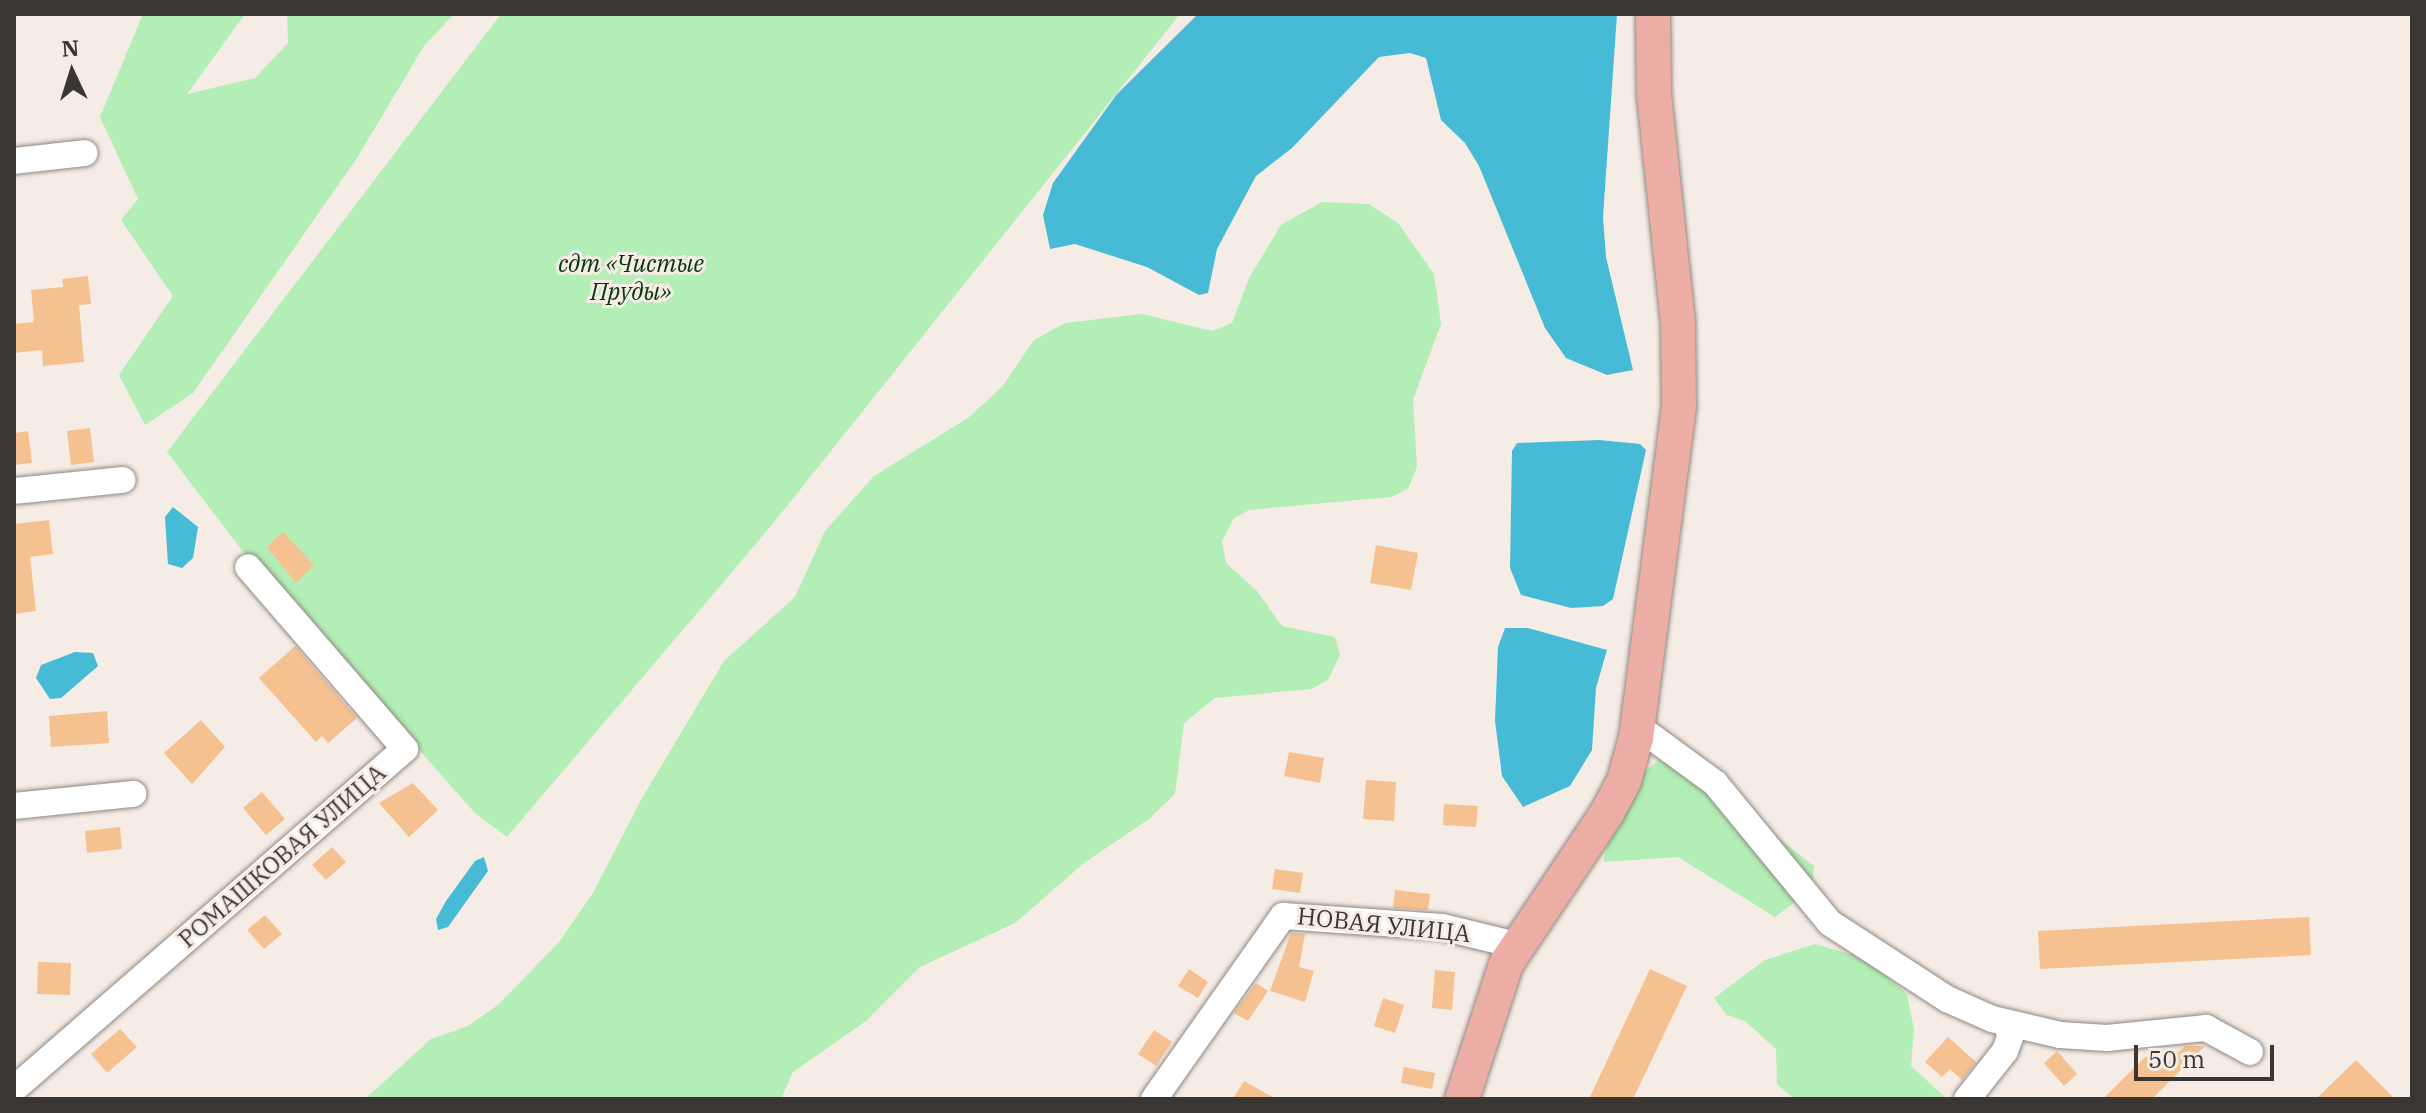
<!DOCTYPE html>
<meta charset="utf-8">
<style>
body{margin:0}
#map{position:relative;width:2426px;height:1113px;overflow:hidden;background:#f5ece5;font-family:"IBM Plex Serif",serif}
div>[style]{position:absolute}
.green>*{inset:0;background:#b2eeb5}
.water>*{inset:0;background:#47bbd6}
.building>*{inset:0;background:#f6c191}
.roads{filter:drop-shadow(0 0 2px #8f8881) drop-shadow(0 0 2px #8f8881)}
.minor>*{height:26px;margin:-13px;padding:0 13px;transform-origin:13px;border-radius:13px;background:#fff}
.major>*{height:34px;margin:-17px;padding:0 17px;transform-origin:17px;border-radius:17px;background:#ecada4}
span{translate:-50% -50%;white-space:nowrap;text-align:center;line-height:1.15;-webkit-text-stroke:6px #f5ece5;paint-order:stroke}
.park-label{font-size:24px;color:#05370f;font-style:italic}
.street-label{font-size:24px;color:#393634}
.frame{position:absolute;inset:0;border:16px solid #393634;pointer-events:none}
.north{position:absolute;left:32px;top:32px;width:80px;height:80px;-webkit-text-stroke:6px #f5ece5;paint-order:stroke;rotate:356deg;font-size:22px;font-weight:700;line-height:32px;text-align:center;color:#393634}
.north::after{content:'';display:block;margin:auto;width:28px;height:36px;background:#393634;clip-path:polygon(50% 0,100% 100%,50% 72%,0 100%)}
.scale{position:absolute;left:2134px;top:1045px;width:140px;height:36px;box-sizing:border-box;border:4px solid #393634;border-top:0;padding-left:10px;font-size:24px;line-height:28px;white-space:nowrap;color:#393634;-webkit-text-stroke:6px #f5ece5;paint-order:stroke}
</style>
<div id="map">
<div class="green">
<i style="clip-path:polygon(143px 14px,245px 14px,187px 94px,255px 78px,288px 43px,287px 14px,454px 14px,424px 46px,357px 158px,193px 393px,145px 425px,119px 375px,173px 296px,121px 220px,138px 199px,100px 117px)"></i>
<i style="clip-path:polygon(501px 14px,1180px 14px,771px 526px,507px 837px,475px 813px,241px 549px,167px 452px)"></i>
<i style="clip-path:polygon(1322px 202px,1369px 204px,1398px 223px,1434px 274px,1441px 324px,1413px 400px,1417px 467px,1408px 489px,1391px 497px,1249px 510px,1234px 518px,1222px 541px,1226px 563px,1257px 591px,1282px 626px,1335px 637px,1340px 655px,1328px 680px,1311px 689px,1215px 698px,1184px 723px,1175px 794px,1149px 819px,1084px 863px,1015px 923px,920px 967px,866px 1021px,793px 1072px,781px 1099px,365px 1099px,431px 1039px,468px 1026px,498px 1005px,559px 942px,593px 893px,641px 800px,724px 661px,795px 597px,825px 531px,874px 476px,968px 418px,1002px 387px,1034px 340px,1065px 323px,1142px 314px,1212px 331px,1232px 323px,1249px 278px,1281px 225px)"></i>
<i style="clip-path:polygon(1669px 753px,1735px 789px,1775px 835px,1814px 866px,1812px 889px,1775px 917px,1678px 857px,1603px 862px,1614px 821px,1638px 776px)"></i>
<i style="clip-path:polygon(1815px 944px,1867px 959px,1907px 994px,1914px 1030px,1911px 1066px,1947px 1099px,1794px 1099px,1777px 1084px,1776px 1049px,1745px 1021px,1727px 1015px,1714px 998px,1765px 960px)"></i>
</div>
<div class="water">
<i style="clip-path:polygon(1198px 14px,1617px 14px,1603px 217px,1606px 257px,1633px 370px,1607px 375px,1566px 358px,1545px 328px,1479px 166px,1465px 143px,1441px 120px,1426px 58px,1410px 53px,1379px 57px,1292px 148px,1256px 176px,1217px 249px,1208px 293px,1199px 295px,1147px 267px,1075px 244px,1050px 249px,1043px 215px,1053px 183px,1117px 94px)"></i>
<i style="clip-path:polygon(1599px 440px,1640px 444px,1646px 450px,1613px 599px,1603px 606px,1571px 608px,1521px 595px,1510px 568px,1512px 451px,1517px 443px)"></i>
<i style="clip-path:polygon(173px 507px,198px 527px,193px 558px,182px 568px,168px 564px,165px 517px)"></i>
<i style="clip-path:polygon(1505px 628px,1528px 628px,1607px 650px,1596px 688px,1592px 750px,1570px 786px,1523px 807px,1502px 776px,1495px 721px,1498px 647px)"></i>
<i style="clip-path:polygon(75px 652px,93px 653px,98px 666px,61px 698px,50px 699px,36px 678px,41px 665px)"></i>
<i style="clip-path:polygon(484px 857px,488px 871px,448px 927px,438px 930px,436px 919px,446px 901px,475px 861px)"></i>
</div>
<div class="building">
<i style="clip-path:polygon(88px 276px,91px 304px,79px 305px,84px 362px,43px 366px,42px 350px,14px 353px,14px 324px,34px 322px,31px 290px,63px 287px,62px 279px)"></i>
<i style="clip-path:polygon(90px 428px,94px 462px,71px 465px,67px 431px)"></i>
<i style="clip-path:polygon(28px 431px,32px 463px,14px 465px,14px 433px)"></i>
<i style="clip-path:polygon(49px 520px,53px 554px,30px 557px,36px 611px,14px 614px,14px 524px)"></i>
<i style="clip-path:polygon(283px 532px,314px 565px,296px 583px,267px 547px)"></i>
<i style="clip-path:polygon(1376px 545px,1418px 553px,1411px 590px,1370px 583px)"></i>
<i style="clip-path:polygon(295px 646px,357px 718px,328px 743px,322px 736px,316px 742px,259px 678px)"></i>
<i style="clip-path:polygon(107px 711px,109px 743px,51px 747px,49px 716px)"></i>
<i style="clip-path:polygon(201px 720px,225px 747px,192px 784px,164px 753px)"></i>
<i style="clip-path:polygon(1289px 752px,1324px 758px,1320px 783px,1284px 776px)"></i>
<i style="clip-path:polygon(1366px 780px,1396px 782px,1394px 821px,1363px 819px)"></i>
<i style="clip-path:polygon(413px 783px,438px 810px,409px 837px,379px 803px)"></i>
<i style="clip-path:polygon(262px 792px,285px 819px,266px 835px,243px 808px)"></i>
<i style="clip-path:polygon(1444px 804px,1478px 806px,1476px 827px,1443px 825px)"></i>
<i style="clip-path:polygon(120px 827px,122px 849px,87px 853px,85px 831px)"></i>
<i style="clip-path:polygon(332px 847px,346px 862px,326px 880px,312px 865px)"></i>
<i style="clip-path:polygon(1275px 869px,1303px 873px,1300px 893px,1272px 889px)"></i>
<i style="clip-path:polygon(1395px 890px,1430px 894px,1428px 910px,1393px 908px)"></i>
<i style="clip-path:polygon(265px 915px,282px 934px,264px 949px,247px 930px)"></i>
<i style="clip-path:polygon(2309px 917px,2311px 955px,2040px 969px,2038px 931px)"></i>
<i style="clip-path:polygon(1291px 933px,1305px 934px,1299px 967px,1314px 971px,1305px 1002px,1270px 991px)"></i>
<i style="clip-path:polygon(38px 962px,71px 963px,70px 995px,37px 994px)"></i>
<i style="clip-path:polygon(1189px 969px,1208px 982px,1198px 998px,1178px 986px)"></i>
<i style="clip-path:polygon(1650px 969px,1687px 986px,1633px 1099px,1589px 1099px)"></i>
<i style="clip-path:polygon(1435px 970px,1455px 972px,1452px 1010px,1432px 1008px)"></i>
<i style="clip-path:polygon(1256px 983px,1268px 991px,1248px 1021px,1234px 1013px)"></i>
<i style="clip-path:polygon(1383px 998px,1404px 1005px,1395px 1033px,1374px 1026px)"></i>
<i style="clip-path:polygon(120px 1029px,137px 1047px,107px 1073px,91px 1054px)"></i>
<i style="clip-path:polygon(1154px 1030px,1172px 1042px,1156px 1066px,1138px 1054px)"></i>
<i style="clip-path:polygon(1948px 1037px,1976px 1062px,1962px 1080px,1950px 1069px,1942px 1077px,1925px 1062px)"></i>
<i style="clip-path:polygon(2185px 1046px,2205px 1046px,2152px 1099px,2103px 1099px,2146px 1056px,2160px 1070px)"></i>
<i style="clip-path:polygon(2057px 1051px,2077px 1074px,2064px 1086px,2044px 1063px)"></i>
<i style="clip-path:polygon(2356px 1060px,2395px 1099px,2316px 1099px)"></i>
<i style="clip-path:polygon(1404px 1067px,1435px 1073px,1432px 1089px,1401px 1083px)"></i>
<i style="clip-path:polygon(1244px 1081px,1276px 1099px,1233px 1099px)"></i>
</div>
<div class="roads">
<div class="minor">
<i style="left:14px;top:161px;width:71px;rotate:-6.4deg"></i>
<i style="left:14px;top:491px;width:109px;rotate:-5.8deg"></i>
<i style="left:1637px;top:726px;width:97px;rotate:36.2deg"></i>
<i style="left:1715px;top:783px;width:181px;rotate:50.6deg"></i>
<i style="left:1830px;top:923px;width:140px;rotate:33deg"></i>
<i style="left:1947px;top:999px;width:49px;rotate:24deg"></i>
<i style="left:1992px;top:1019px;width:70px;rotate:13.2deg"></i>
<i style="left:2060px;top:1035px;width:47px;rotate:3.7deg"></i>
<i style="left:2107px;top:1038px;width:100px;rotate:-5.8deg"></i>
<i style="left:2206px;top:1028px;width:50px;rotate:28.6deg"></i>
<i style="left:14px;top:806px;width:120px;rotate:-5.8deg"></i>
<i style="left:14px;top:1089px;width:518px;rotate:-41.01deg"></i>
<i style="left:405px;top:749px;width:240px;rotate:-130.8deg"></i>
<i style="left:1154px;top:1099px;width:224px;rotate:-54.8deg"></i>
<i style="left:1283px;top:916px;width:159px;rotate:4deg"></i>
<i style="left:1442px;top:927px;width:76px;rotate:13.7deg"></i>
<i style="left:1967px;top:1099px;width:61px;rotate:-51.6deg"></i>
<i style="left:2005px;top:1051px;width:15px;rotate:-70deg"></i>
<i style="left:2010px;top:1037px;width:14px;rotate:-102deg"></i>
</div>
<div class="major">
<i style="left:1462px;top:1099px;width:142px;rotate:-71.9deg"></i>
<i style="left:1506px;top:964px;width:182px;rotate:-56.2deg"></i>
<i style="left:1607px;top:813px;width:36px;rotate:-62deg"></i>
<i style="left:1624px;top:781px;width:45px;rotate:-74.4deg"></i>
<i style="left:1636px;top:738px;width:336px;rotate:-82.6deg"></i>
<i style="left:1679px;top:405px;width:82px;rotate:-90.7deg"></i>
<i style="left:1678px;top:323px;width:231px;rotate:-96deg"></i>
<i style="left:1654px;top:93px;width:79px;rotate:-90.7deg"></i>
</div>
</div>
<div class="park-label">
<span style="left:631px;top:278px">сдт «Чистые<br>Пруды»</span>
</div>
<div class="street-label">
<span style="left:282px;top:856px;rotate:-41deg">РОМАШКОВАЯ УЛИЦА</span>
<span style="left:1384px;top:925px;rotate:6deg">НОВАЯ УЛИЦА</span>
</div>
<div class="frame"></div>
<div class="north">N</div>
<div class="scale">50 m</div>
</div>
